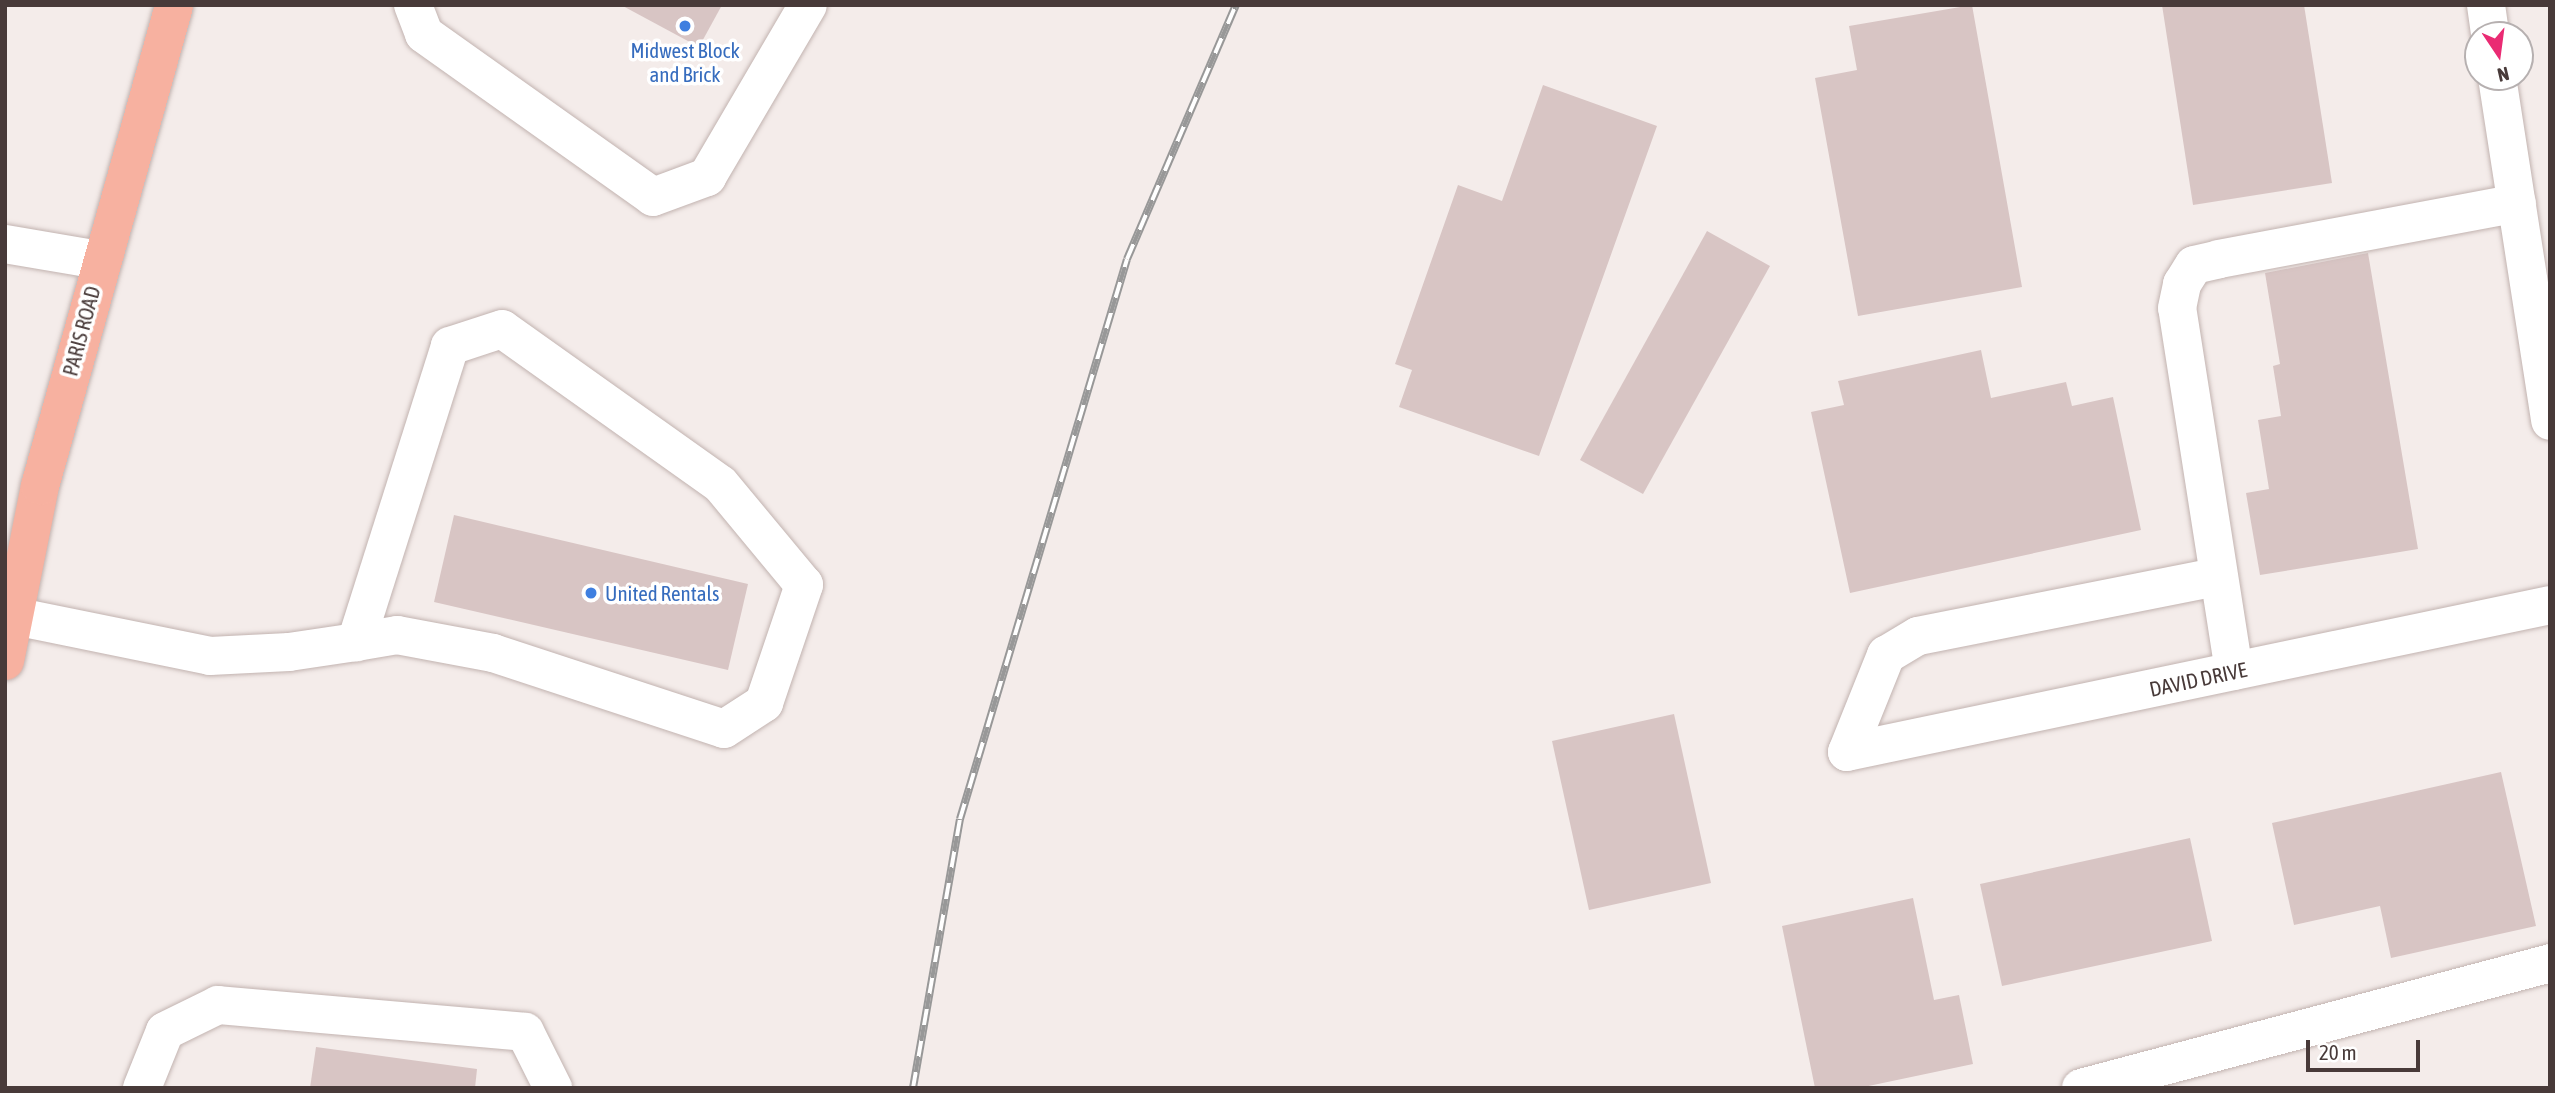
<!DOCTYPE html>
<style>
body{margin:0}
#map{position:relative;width:2555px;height:1093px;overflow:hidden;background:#f4ecea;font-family:"Asap Condensed",sans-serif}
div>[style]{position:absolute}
.building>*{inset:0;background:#d8c5c4}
.roads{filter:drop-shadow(0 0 2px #c2b3b0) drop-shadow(0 0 2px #c2b3b0)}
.minor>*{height:38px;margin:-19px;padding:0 19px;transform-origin:19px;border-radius:19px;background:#fff}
.major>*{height:38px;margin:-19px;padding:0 19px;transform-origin:19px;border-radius:19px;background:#f7b1a0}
.rail>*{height:8px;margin-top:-4px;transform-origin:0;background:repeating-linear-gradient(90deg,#fff 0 16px,#989898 0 32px);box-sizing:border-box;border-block:2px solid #989898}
.dots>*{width:19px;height:19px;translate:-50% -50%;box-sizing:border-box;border:4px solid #fff;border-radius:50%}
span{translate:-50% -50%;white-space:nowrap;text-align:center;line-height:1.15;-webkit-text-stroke:7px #fff;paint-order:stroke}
.shop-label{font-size:21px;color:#366cbe}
.left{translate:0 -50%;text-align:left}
.street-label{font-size:21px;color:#483a39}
.frame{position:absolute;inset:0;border:7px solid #483a39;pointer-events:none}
.north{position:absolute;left:2464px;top:21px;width:70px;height:70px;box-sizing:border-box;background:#fff;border:2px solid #b6b0b0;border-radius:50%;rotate:167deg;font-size:19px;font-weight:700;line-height:28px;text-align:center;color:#483a39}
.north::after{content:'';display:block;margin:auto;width:24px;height:32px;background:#ea2b73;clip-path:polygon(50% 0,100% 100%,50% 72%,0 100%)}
.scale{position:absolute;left:2306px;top:1040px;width:114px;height:32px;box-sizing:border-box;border:4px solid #483a39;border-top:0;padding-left:9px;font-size:21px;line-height:24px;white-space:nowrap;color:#483a39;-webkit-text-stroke:5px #fff;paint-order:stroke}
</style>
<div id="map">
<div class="building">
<i style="clip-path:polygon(621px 5px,722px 5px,699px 47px)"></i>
<i style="clip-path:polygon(1972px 5px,2022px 287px,1858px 316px,1815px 78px,1857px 70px,1849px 26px)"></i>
<i style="clip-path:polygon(2162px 5px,2304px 5px,2332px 183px,2193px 205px)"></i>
<i style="clip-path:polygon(1543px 85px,1657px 126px,1539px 456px,1399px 407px,1412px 370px,1395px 364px,1458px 185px,1502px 201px)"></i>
<i style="clip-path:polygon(1707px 231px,1770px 266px,1643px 494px,1580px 460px)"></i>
<i style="clip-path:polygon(2368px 253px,2418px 549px,2260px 575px,2246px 493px,2269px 489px,2258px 420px,2281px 416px,2273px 366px,2280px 364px,2265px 273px)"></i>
<i style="clip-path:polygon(1981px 350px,1991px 398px,2066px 382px,2072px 406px,2113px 397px,2141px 530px,1850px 593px,1811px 412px,1844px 405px,1838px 381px)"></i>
<i style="clip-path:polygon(454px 515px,748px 584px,728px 670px,434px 602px)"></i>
<i style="clip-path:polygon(1674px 714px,1711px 883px,1589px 910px,1552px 741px)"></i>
<i style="clip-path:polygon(2501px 772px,2536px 926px,2391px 958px,2380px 906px,2294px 925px,2272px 823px)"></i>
<i style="clip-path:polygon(2190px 838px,2212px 941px,2002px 986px,1980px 884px)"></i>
<i style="clip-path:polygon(1913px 898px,1934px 1000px,1959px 995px,1973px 1064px,1859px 1088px,1815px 1088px,1782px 926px)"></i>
<i style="clip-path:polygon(316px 1047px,477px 1069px,475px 1088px,310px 1088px)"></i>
</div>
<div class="roads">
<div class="minor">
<i style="left:413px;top:5px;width:31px;rotate:69deg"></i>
<i style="left:424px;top:34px;width:281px;rotate:35.4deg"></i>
<i style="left:653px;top:197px;width:58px;rotate:-20.3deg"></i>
<i style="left:707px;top:177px;width:199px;rotate:-59.6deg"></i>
<i style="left:2486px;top:5px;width:30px;rotate:82deg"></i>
<i style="left:2497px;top:77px;width:348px;rotate:81.2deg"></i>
<i style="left:5px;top:244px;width:96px;rotate:9.6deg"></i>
<i style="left:14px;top:616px;width:200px;rotate:11.5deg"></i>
<i style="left:210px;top:656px;width:79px;rotate:-2.9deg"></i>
<i style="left:289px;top:652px;width:68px;rotate:-8.5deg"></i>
<i style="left:356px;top:642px;width:42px;rotate:-9.7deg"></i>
<i style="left:397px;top:635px;width:98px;rotate:10.6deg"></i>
<i style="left:493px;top:653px;width:243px;rotate:18.2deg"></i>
<i style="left:724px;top:729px;width:48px;rotate:-33deg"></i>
<i style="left:764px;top:703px;width:125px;rotate:-71.3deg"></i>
<i style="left:804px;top:585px;width:131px;rotate:-129.7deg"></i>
<i style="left:720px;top:484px;width:267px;rotate:-144.6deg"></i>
<i style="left:502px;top:329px;width:55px;rotate:161.9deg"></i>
<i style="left:450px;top:346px;width:311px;rotate:107.6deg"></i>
<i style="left:2234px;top:671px;width:367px;rotate:-98.9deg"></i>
<i style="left:2177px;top:308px;width:25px;rotate:-78deg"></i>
<i style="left:2182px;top:284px;width:22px;rotate:-58deg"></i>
<i style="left:2194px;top:265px;width:26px;rotate:-13deg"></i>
<i style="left:2219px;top:259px;width:303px;rotate:-10.6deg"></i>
<i style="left:1847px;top:752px;width:718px;rotate:-11.81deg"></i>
<i style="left:1847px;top:752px;width:105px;rotate:-68.1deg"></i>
<i style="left:1886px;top:655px;width:37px;rotate:-31deg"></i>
<i style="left:1918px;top:636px;width:305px;rotate:-11.2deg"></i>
<i style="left:142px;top:1088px;width:61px;rotate:-68deg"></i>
<i style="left:165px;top:1031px;width:59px;rotate:-26.1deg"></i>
<i style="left:218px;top:1005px;width:308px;rotate:5deg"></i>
<i style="left:525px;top:1032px;width:63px;rotate:63.4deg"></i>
<i style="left:2081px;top:1088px;width:485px;rotate:-14.9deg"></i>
</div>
<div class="major">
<i style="left:5px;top:661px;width:178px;rotate:-78.7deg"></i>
<i style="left:40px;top:486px;width:499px;rotate:-74.4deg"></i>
</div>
</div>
<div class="rail">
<i style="left:913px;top:1088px;width:273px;rotate:-80.1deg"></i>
<i style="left:960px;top:819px;width:584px;rotate:-73.39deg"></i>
<i style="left:1127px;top:259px;width:276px;rotate:-66.8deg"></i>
</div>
<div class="dots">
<i style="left:685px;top:26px;background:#3f7fe0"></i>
<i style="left:591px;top:593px;background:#3f7fe0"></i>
</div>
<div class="shop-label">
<span style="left:685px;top:62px">Midwest Block<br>and Brick</span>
<span class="left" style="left:605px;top:593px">United Rentals</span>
</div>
<div class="street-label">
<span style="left:81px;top:331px;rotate:-75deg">PARIS ROAD</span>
<span style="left:2198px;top:679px;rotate:-12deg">DAVID DRIVE</span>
</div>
<div class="frame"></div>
<div class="north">N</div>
<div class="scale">20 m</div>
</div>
